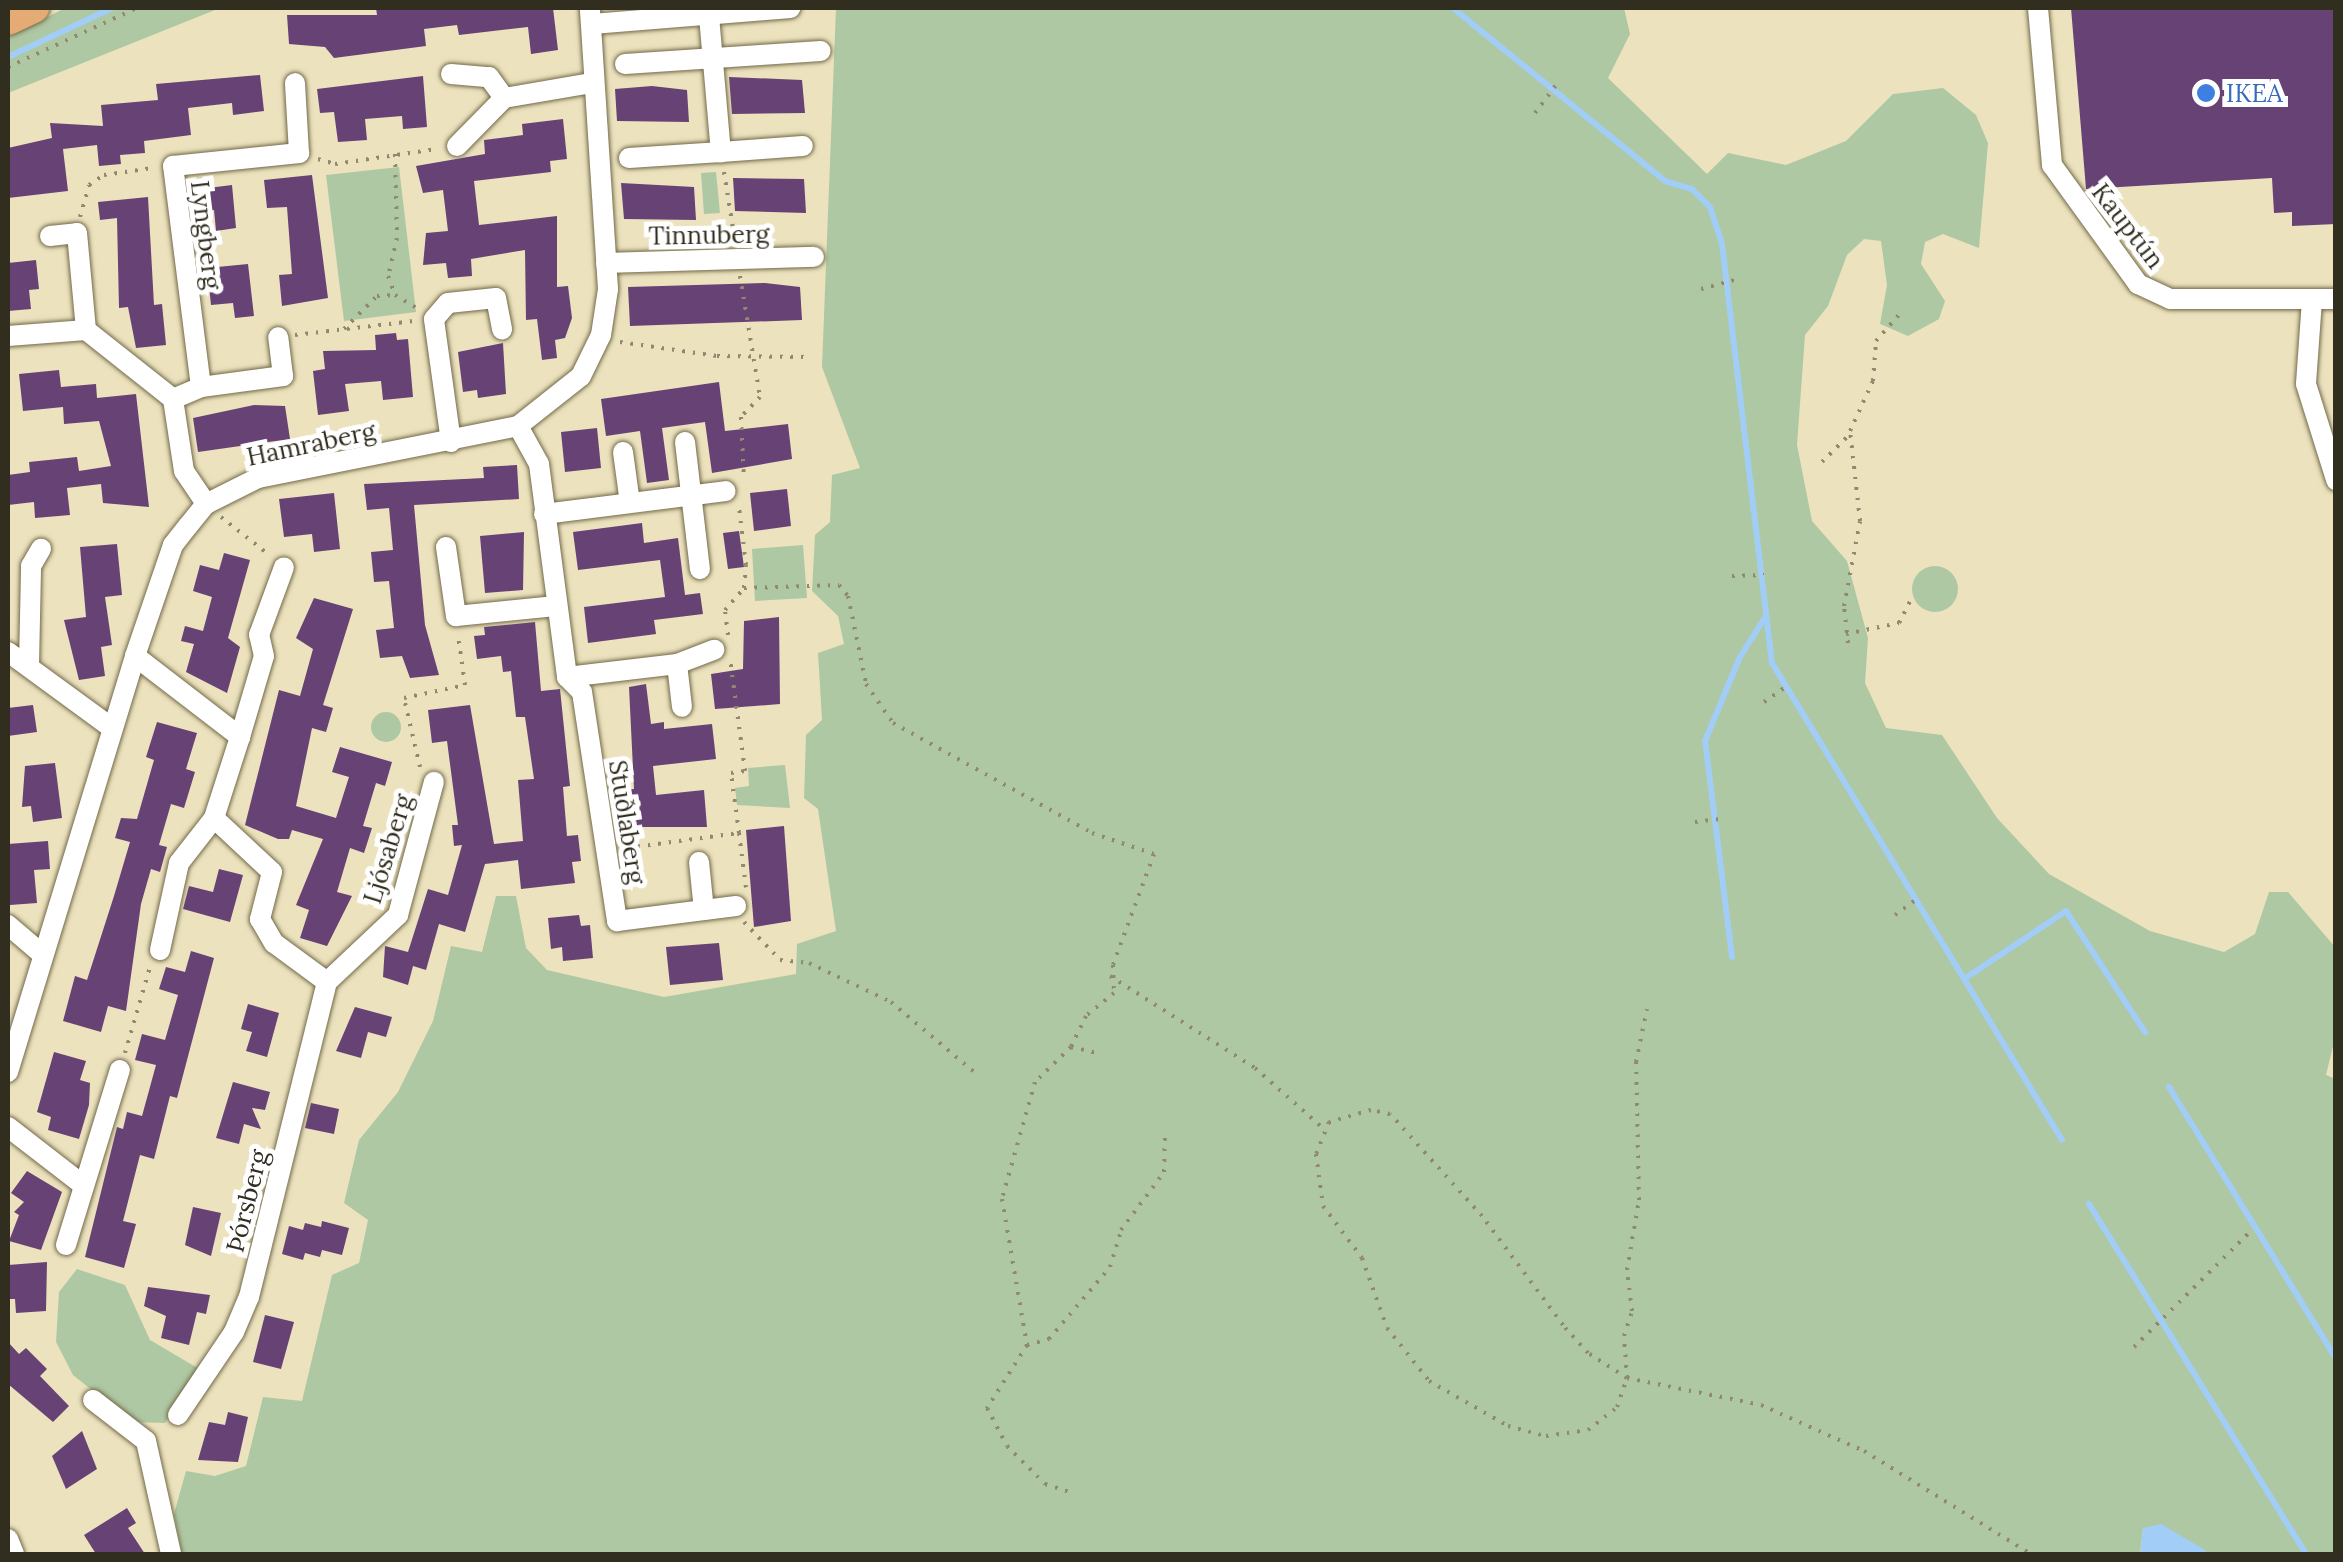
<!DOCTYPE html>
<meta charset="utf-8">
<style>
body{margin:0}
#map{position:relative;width:2343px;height:1562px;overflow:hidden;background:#ece2be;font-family:Lora,serif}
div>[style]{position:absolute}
.green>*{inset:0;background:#aec8a3}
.round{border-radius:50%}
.water>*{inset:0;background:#a2cdf6}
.stream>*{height:6px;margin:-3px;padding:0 3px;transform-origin:3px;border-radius:3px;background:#a2cdf6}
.building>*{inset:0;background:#674275}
.path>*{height:4px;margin-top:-2px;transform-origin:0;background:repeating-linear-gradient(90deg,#908970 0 2.5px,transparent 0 10.5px)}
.roads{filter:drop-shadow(0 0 2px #726948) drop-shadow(0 0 2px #726948)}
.minor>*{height:20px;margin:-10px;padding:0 10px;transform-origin:10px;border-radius:10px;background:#fff}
.highway>*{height:30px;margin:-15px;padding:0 15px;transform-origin:15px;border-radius:15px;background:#e4ac74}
.dots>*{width:28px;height:28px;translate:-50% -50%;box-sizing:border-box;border:5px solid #fff;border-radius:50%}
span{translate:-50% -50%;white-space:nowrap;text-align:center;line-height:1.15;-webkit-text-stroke:10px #fff;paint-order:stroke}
.shop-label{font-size:25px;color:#366cbe}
.left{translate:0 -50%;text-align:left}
.street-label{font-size:25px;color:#312d1f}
.frame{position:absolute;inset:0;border:10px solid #312d1f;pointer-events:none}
</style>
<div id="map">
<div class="green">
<i style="clip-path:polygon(65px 8px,220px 8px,8px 93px,8px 37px)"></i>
<i style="clip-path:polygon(836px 8px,1624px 8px,1630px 34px,1608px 78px,1707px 174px,1728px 153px,1786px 165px,1846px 141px,1893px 94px,1943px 88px,1976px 115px,1988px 143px,1979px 248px,1943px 234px,1925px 242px,1921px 264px,1945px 301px,1939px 319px,1908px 336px,1880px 324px,1887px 285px,1881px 241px,1864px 239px,1847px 255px,1828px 306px,1805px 335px,1797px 445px,1812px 521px,1847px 561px,1868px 638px,1865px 683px,1886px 728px,1942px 735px,1997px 818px,2049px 874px,2150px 931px,2224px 952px,2255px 934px,2269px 892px,2288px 892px,2335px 947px,2335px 1038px,2326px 1075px,2336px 1079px,2335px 1554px,2207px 1554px,2143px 1528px,2140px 1554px,182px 1554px,174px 1514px,186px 1471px,215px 1476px,246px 1466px,263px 1397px,302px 1401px,332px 1275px,359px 1263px,368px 1220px,344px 1203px,359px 1140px,398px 1092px,433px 1021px,451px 946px,482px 952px,496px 896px,516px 896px,526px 948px,547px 970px,664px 997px,796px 974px,797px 944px,836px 931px,818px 809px,804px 798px,806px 735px,822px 720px,818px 653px,844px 644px,838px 616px,812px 591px,815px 535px,830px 522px,832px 475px,860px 468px,822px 367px)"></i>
<i style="clip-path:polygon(399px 167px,416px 312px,344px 321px,326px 175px)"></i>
<i style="clip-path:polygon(716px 172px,720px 213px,704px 214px,701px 173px)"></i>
<i style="clip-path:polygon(803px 545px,807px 598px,755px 601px,752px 549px)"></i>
<i class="round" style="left:1912px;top:566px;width:46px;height:46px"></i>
<i class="round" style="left:371px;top:712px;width:30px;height:30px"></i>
<i style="clip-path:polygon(785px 765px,790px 808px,737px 805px,735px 788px,749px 786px,748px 768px)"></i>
<i style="clip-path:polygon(77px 1269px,125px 1285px,150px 1340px,201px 1370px,165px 1423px,132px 1422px,73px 1375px,56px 1342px,59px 1292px)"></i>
</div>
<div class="water">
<i style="clip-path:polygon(2161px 1524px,2205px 1550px,2207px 1554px,2140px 1554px,2143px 1528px)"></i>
</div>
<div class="stream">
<i style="left:1453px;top:8px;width:274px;rotate:39.2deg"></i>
<i style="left:1665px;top:181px;width:28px;rotate:17deg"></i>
<i style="left:1692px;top:189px;width:25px;rotate:45deg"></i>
<i style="left:1710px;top:207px;width:39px;rotate:72deg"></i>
<i style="left:1722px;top:244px;width:422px;rotate:83.2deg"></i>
<i style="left:1772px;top:663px;width:558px;rotate:58.7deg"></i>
<i style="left:8px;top:57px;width:115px;rotate:-25.2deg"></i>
<i style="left:1732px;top:957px;width:218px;rotate:-97.1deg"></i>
<i style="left:1705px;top:741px;width:91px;rotate:-67.4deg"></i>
<i style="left:1740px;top:657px;width:45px;rotate:-57.7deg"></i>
<i style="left:1967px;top:977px;width:119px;rotate:-33.7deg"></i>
<i style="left:2066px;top:911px;width:145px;rotate:56.9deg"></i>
<i style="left:2169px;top:1087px;width:318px;rotate:58.4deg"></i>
<i style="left:2089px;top:1204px;width:412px;rotate:58.2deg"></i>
</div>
<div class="building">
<i style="clip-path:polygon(376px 8px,553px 8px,558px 50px,531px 54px,528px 27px,459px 35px,457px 25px,424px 29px,426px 46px,334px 58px,325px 47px,289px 44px,287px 15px,377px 15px)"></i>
<i style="clip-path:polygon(2071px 8px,2336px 8px,2336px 224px,2292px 226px,2292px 212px,2274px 213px,2272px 178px,2086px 189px)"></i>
<i style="clip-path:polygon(260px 75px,264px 111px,233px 115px,232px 103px,188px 108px,191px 135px,144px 141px,145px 153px,120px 155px,121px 164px,99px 166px,97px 145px,63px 149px,68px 191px,8px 198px,8px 148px,52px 138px,50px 123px,103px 126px,101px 105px,158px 100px,156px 84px)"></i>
<i style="clip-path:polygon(423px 76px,427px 127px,403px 129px,402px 116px,365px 119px,367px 140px,338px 142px,334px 112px,320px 113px,317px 89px)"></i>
<i style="clip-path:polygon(729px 77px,802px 80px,805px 113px,732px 114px)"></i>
<i style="clip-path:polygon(652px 86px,687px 90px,689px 122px,617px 121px,615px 89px)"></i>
<i style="clip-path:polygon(563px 119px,567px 159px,550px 161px,551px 172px,474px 181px,479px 225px,557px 216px,557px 287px,568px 286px,572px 318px,565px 338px,555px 340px,557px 358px,542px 360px,537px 319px,526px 320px,525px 250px,471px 259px,472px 276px,448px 278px,446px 263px,423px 265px,426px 233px,448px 231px,443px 190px,423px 193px,416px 166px,485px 154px,484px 140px,523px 135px,522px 124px)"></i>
<i style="clip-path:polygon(312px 175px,328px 298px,282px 306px,279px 275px,292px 274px,287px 207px,267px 208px,264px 180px)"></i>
<i style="clip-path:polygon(733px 178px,804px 179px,806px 213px,735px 211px)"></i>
<i style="clip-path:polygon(621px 183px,694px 187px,696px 220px,624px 219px)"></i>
<i style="clip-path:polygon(232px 185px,236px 228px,216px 231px,214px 210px,195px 212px,192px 190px)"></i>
<i style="clip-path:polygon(148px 197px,154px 305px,162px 304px,166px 345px,136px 348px,128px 307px,119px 308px,117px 218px,100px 220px,98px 202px)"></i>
<i style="clip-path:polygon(36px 260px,39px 289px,29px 290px,31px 309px,8px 311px,8px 263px)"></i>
<i style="clip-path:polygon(248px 264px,254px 316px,235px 318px,233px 303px,211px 305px,207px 268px)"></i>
<i style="clip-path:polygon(765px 283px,800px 287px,802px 320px,630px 326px,628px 287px)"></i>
<i style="clip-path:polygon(396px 333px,397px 340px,408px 339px,413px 397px,383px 400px,381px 381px,345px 384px,349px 411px,318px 415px,313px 371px,325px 369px,323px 351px,376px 350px,375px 335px)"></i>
<i style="clip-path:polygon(503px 343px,506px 394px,478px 398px,477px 390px,463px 392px,458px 352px)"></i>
<i style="clip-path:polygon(59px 370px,61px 387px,96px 384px,97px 398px,136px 394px,149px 507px,103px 503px,101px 484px,67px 488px,70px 515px,35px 518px,34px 502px,8px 505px,8px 475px,30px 472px,29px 462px,77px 457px,79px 471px,111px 466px,99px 421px,64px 424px,63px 407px,23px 411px,19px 374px)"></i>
<i style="clip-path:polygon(719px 382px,725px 431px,788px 424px,792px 459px,712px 473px,705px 422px,662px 428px,669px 480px,647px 483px,640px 431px,606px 436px,601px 399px)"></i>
<i style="clip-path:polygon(254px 405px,285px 406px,290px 439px,198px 452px,193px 418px)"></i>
<i style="clip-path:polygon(597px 428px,601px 468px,565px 472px,561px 432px)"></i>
<i style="clip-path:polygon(517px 465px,519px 499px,414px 505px,425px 625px,439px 675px,410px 678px,402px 656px,380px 658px,376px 630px,394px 628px,389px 581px,374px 582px,371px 552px,393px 550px,389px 508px,367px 510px,364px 484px,484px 478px,483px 467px)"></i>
<i style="clip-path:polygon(787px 489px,791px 526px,754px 531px,750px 493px)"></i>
<i style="clip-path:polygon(334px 493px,340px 549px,314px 552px,312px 534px,284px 537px,279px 499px)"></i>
<i style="clip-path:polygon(642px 523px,644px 543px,678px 538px,685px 595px,700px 593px,703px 614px,654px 620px,656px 634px,588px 643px,584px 607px,665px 597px,660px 560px,578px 570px,573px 532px)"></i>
<i style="clip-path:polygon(739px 531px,744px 567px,728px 569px,723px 533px)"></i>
<i style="clip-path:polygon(524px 532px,523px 590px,485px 593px,480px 536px)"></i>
<i style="clip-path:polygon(117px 544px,122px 595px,105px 597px,112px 645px,101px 647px,105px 676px,79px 680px,64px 620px,86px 617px,80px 547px)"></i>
<i style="clip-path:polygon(224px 553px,250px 560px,228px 638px,240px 647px,227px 693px,186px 672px,194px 644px,181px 641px,185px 626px,203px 631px,212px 597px,193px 591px,200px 565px,219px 570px)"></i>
<i style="clip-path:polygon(314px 598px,353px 609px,323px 705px,333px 708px,326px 732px,312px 728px,296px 806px,336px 818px,349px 777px,332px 772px,340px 747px,392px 762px,385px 786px,376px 783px,363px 826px,372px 828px,364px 853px,350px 848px,337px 892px,352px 896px,327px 946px,300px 938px,309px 910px,296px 905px,323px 839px,292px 830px,289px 839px,278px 839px,245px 825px,279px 690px,300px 696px,313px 649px,296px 638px)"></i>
<i style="clip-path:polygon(779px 617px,780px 704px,715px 709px,711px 674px,743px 669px,744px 621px)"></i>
<i style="clip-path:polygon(535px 622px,541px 691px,560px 689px,570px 786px,563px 787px,567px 836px,578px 835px,581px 861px,572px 862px,575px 883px,521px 889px,518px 860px,485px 864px,465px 932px,439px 924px,426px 970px,413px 966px,408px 985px,383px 977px,385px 946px,408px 952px,428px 889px,448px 895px,462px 845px,454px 846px,452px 825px,458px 825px,447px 741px,432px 743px,428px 710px,470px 705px,494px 844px,523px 841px,518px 780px,534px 779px,525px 717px,516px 717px,511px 671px,503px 672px,501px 656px,477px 659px,474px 636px,485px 635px,484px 627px)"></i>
<i style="clip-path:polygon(646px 684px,651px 724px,664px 722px,664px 729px,712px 724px,716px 759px,653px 766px,656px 795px,704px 790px,707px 827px,624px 827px,620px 790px,634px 789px,629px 687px)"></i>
<i style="clip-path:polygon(33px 705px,37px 732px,8px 736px,8px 708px)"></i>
<i style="clip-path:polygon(157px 722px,197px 733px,186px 769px,195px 772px,184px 808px,171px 804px,159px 845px,167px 847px,160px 872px,151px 869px,141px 904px,126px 1011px,108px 1006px,101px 1032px,63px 1021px,75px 976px,87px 980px,114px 896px,130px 842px,115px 838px,121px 818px,137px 819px,154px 760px,146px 757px)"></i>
<i style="clip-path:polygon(55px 763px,62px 818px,33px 822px,31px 806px,22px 807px,25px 766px)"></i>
<i style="clip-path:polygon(784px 826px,791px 921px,754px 927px,746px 830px)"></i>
<i style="clip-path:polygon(48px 841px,50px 869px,34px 870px,37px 903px,10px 905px,8px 844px)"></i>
<i style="clip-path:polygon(219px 869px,243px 875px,230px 922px,183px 909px,189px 886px,213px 892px)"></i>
<i style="clip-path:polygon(579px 915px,581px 926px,590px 925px,593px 958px,563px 961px,562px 947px,551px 949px,548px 918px)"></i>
<i style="clip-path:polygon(719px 943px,723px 980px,670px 985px,666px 947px)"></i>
<i style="clip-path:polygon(191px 951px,214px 958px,177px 1098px,170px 1096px,154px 1159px,140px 1155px,123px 1221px,136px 1224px,124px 1268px,85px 1257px,117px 1127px,123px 1129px,127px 1112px,142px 1116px,156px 1065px,135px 1060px,142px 1034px,165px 1040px,178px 995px,159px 989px,166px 967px,185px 972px)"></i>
<i style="clip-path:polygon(248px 1004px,279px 1013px,267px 1057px,246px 1051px,252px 1032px,241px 1029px)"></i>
<i style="clip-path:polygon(355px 1007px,392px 1017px,386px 1037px,368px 1032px,361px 1058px,336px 1051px)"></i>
<i style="clip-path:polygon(54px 1052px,86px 1061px,80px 1080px,90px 1083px,89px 1105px,79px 1139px,48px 1130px,51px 1117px,37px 1112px)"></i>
<i style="clip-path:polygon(233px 1082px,270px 1092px,265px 1110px,252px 1108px,261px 1129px,244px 1124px,239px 1144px,216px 1138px)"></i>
<i style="clip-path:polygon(311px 1103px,339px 1109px,334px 1134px,305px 1128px)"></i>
<i style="clip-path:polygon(27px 1171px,62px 1192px,41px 1250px,9px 1241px,19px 1215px,14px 1212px,24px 1202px,11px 1193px)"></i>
<i style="clip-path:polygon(193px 1207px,221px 1213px,211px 1256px,185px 1245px)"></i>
<i style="clip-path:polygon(322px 1221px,349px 1228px,342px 1255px,322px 1250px,320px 1257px,305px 1253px,303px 1260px,282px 1254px,289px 1226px,303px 1230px,305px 1223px,321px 1227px)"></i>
<i style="clip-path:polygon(47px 1262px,46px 1311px,16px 1313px,15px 1299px,8px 1299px,8px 1265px)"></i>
<i style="clip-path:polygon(148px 1287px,210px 1295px,206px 1314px,197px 1312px,189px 1345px,161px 1338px,166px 1316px,144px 1306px)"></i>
<i style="clip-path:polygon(265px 1315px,294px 1322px,281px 1369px,253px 1362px)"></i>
<i style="clip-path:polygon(8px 1342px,19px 1354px,26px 1348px,47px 1369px,40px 1376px,69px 1406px,53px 1422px,8px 1384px)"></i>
<i style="clip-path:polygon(228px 1412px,248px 1417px,238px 1462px,198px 1460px,209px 1422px,225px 1425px)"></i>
<i style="clip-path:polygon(82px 1431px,97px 1469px,66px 1489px,52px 1456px)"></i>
<i style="clip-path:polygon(127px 1508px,136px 1523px,128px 1528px,145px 1554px,96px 1554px,84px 1535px)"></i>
</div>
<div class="path">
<i style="left:8px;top:67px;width:142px;rotate:-24.6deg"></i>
<i style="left:1535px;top:113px;width:36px;rotate:-53deg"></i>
<i style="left:395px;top:154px;width:84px;rotate:88.6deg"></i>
<i style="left:397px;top:238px;width:39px;rotate:103deg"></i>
<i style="left:388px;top:276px;width:20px;rotate:70deg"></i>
<i style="left:395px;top:295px;width:27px;rotate:31deg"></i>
<i style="left:318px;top:159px;width:18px;rotate:16deg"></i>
<i style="left:335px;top:164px;width:103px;rotate:-8.4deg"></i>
<i style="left:724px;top:172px;width:70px;rotate:80.9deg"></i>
<i style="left:80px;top:217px;width:33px;rotate:-74deg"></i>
<i style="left:89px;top:185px;width:18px;rotate:-34deg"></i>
<i style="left:104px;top:175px;width:49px;rotate:-8.1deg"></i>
<i style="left:740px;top:276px;width:123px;rotate:80.6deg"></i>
<i style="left:760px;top:397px;width:28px;rotate:134deg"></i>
<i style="left:741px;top:417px;width:63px;rotate:87.3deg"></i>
<i style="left:1701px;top:289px;width:35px;rotate:-15deg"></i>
<i style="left:344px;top:329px;width:47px;rotate:-45deg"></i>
<i style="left:377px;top:296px;width:18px;rotate:-3deg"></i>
<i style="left:295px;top:335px;width:120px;rotate:-6.7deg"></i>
<i style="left:620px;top:342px;width:98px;rotate:8.2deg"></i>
<i style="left:717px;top:356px;width:91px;rotate:0.6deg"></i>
<i style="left:332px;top:436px;width:33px;rotate:2deg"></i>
<i style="left:1822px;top:462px;width:40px;rotate:-45deg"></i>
<i style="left:221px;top:517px;width:60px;rotate:38.2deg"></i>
<i style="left:1732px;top:576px;width:32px;rotate:-2deg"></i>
<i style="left:744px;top:588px;width:95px;rotate:-1.8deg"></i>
<i style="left:839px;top:585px;width:14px;rotate:51deg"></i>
<i style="left:848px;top:596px;width:90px;rotate:78.4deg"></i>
<i style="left:866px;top:684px;width:47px;rotate:55.3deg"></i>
<i style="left:893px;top:723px;width:227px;rotate:28.9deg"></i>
<i style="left:1092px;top:833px;width:65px;rotate:18.7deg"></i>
<i style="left:1154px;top:854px;width:118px;rotate:110.3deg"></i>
<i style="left:1113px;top:965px;width:28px;rotate:88deg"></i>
<i style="left:1114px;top:993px;width:36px;rotate:141deg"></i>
<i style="left:1086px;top:1016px;width:34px;rotate:116deg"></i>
<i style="left:1071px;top:1047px;width:50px;rotate:135.8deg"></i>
<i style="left:1035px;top:1082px;width:122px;rotate:105.8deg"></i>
<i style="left:1002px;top:1199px;width:148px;rotate:80.3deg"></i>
<i style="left:1027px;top:1345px;width:75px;rotate:122.4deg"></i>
<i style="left:987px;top:1408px;width:43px;rotate:62.2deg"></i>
<i style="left:1007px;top:1446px;width:54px;rotate:45deg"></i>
<i style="left:1045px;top:1484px;width:28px;rotate:18deg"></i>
<i style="left:1846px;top:634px;width:54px;rotate:-11.7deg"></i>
<i style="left:1899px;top:623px;width:27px;rotate:-63deg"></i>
<i style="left:728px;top:635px;width:25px;rotate:-97deg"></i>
<i style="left:725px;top:610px;width:29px;rotate:-49deg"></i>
<i style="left:744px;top:588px;width:23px;rotate:-85deg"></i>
<i style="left:746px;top:565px;width:58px;rotate:-96.9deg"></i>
<i style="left:1848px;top:643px;width:37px;rotate:-96deg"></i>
<i style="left:1844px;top:606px;width:86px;rotate:-79.3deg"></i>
<i style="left:1860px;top:521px;width:91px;rotate:-96.3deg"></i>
<i style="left:1850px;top:431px;width:55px;rotate:-65.3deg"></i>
<i style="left:1873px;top:381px;width:40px;rotate:-85.7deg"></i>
<i style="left:1876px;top:341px;width:37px;rotate:-49deg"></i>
<i style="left:1764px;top:702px;width:29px;rotate:-35deg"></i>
<i style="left:420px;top:767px;width:71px;rotate:-103.1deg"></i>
<i style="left:404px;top:698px;width:62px;rotate:-12deg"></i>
<i style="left:465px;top:685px;width:50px;rotate:-98deg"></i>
<i style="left:1695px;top:822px;width:31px;rotate:-7deg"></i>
<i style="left:739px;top:833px;width:55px;rotate:82.7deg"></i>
<i style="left:627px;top:848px;width:113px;rotate:-7.6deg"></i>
<i style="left:739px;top:833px;width:61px;rotate:-97.6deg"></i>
<i style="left:731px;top:773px;width:14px;rotate:-8deg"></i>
<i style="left:745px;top:771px;width:113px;rotate:-97.6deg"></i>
<i style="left:1895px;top:915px;width:26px;rotate:-36deg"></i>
<i style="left:744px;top:922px;width:52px;rotate:46.5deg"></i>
<i style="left:780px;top:960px;width:29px;rotate:6deg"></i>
<i style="left:809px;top:963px;width:91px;rotate:25.4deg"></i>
<i style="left:891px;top:1002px;width:109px;rotate:40.1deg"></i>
<i style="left:1110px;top:976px;width:172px;rotate:32.4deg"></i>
<i style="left:1255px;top:1068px;width:92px;rotate:41.5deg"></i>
<i style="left:1071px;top:1047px;width:28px;rotate:13deg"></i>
<i style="left:125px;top:1053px;width:90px;rotate:-73.8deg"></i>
<i style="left:1027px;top:1345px;width:23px;rotate:-15deg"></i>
<i style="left:1049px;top:1339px;width:94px;rotate:-49.7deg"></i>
<i style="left:1110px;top:1267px;width:39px;rotate:-73deg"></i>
<i style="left:1121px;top:1230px;width:72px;rotate:-53.4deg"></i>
<i style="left:1164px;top:1172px;width:40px;rotate:-88.6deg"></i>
<i style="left:2134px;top:1347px;width:165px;rotate:-44.8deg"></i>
<i style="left:1627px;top:1378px;width:46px;rotate:-147.3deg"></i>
<i style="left:1588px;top:1353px;width:38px;rotate:-132deg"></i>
<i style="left:1563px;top:1325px;width:136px;rotate:-126.6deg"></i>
<i style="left:1482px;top:1216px;width:137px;rotate:-132deg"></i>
<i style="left:1390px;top:1114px;width:19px;rotate:-168deg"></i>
<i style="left:1371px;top:1110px;width:44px;rotate:164.1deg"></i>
<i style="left:1329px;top:1122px;width:35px;rotate:112deg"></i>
<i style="left:1316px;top:1154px;width:52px;rotate:82.3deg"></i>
<i style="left:1323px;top:1206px;width:65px;rotate:53.1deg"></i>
<i style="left:1362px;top:1258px;width:74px;rotate:70.3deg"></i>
<i style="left:1387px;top:1328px;width:68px;rotate:51.6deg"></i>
<i style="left:1429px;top:1381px;width:91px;rotate:29.7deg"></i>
<i style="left:1508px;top:1426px;width:39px;rotate:15deg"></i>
<i style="left:1546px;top:1436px;width:42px;rotate:-8.1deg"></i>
<i style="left:1588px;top:1430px;width:37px;rotate:-38deg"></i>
<i style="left:1617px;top:1407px;width:31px;rotate:-71deg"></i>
<i style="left:1627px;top:1378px;width:137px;rotate:11.4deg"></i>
<i style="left:1761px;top:1405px;width:113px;rotate:24.1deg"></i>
<i style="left:1864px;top:1451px;width:196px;rotate:31.7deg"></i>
<i style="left:1627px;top:1378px;width:42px;rotate:-94.1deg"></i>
<i style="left:1624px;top:1336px;width:26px;rotate:-72deg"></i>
<i style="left:1632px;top:1311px;width:41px;rotate:-97deg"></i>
<i style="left:1627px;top:1270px;width:71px;rotate:-80.3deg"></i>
<i style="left:1639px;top:1200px;width:138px;rotate:-91.2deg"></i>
<i style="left:1636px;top:1062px;width:54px;rotate:-78.3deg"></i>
</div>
<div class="roads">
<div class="minor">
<i style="left:2038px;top:8px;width:158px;rotate:84.9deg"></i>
<i style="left:2052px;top:165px;width:147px;rotate:54.1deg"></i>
<i style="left:2138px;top:284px;width:35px;rotate:25deg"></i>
<i style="left:2170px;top:299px;width:166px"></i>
<i style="left:709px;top:16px;width:137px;rotate:85deg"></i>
<i style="left:721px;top:152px;width:82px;rotate:-4.2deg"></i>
<i style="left:592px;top:24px;width:199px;rotate:-4.6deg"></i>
<i style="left:625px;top:64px;width:196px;rotate:-3.8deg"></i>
<i style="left:451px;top:74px;width:38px;rotate:5deg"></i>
<i style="left:489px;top:77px;width:26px;rotate:54deg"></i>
<i style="left:457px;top:146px;width:67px;rotate:-45.6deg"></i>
<i style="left:504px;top:98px;width:88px;rotate:-9.8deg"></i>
<i style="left:629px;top:158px;width:92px;rotate:-3.7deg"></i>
<i style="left:50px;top:236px;width:27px;rotate:-6deg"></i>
<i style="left:77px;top:233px;width:97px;rotate:84.7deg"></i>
<i style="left:606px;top:263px;width:208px;rotate:-1.7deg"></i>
<i style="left:2312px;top:300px;width:84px;rotate:94.1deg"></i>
<i style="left:2306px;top:384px;width:101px;rotate:72.6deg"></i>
<i style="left:8px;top:336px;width:78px;rotate:-4.4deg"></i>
<i style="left:86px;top:330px;width:111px;rotate:38.4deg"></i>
<i style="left:173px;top:399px;width:73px;rotate:81.3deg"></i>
<i style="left:184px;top:471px;width:40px;rotate:56deg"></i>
<i style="left:201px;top:387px;width:223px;rotate:-97.2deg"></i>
<i style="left:173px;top:166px;width:127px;rotate:-5.9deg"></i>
<i style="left:299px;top:153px;width:70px;rotate:-93.3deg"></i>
<i style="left:173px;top:399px;width:30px;rotate:-23deg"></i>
<i style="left:201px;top:387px;width:83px;rotate:-7.6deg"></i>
<i style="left:283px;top:376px;width:39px;rotate:-97deg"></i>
<i style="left:518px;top:426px;width:43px;rotate:61.1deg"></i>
<i style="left:539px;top:464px;width:215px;rotate:82.5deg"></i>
<i style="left:567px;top:677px;width:21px;rotate:45deg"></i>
<i style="left:582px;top:692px;width:232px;rotate:81.3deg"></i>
<i style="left:617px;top:921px;width:120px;rotate:-7.2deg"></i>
<i style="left:451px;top:442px;width:124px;rotate:-97.9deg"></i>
<i style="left:434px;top:319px;width:21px;rotate:-49deg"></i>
<i style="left:448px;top:303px;width:48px;rotate:-5.9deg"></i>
<i style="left:496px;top:298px;width:32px;rotate:79deg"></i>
<i style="left:685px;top:442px;width:128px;rotate:83.3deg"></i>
<i style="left:623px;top:452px;width:51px;rotate:82.2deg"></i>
<i style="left:544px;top:514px;width:183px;rotate:-7.2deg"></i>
<i style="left:446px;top:547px;width:70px;rotate:81.8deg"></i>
<i style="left:456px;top:616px;width:100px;rotate:-5.7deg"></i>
<i style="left:8px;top:652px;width:129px;rotate:36.2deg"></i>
<i style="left:135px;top:656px;width:133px;rotate:37.6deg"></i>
<i style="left:240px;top:737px;width:85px;rotate:107.8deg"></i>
<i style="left:214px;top:818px;width:79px;rotate:43deg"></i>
<i style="left:272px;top:872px;width:49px;rotate:104.3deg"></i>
<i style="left:260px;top:919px;width:28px;rotate:60deg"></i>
<i style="left:274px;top:943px;width:66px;rotate:36.3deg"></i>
<i style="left:327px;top:982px;width:98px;rotate:-43.3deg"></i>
<i style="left:398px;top:915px;width:138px;rotate:-74.9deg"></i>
<i style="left:677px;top:664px;width:43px;rotate:83.4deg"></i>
<i style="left:29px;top:665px;width:99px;rotate:-88.8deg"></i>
<i style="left:31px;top:566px;width:20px;rotate:-60deg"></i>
<i style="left:567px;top:677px;width:111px;rotate:-6.7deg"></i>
<i style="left:677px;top:664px;width:40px;rotate:-21deg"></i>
<i style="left:240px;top:737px;width:84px;rotate:-73.5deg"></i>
<i style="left:264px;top:656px;width:22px;rotate:-103deg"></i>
<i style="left:259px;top:635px;width:72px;rotate:-69.8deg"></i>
<i style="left:699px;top:862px;width:48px;rotate:84.1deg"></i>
<i style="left:8px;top:925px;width:46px;rotate:40.6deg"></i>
<i style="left:160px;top:950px;width:89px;rotate:-77.7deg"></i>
<i style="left:179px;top:863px;width:57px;rotate:-52.1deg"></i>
<i style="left:8px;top:1072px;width:435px;rotate:-73deg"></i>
<i style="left:135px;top:656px;width:117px;rotate:-71.1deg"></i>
<i style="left:173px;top:545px;width:24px;rotate:-52deg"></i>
<i style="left:188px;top:526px;width:28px;rotate:-51deg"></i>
<i style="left:206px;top:504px;width:58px;rotate:-26.6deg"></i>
<i style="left:258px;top:478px;width:265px;rotate:-11.3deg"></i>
<i style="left:518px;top:426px;width:80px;rotate:-38.4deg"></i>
<i style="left:581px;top:376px;width:46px;rotate:-64deg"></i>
<i style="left:601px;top:335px;width:47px;rotate:-81.3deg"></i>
<i style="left:608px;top:289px;width:282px;rotate:-93.7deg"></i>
<i style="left:8px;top:1127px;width:95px;rotate:37.7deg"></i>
<i style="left:66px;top:1245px;width:183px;rotate:-72.9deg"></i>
<i style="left:93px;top:1400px;width:67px;rotate:37.7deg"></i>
<i style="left:146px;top:1441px;width:116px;rotate:77.5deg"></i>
<i style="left:178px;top:1415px;width:100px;rotate:-56deg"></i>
<i style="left:234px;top:1332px;width:38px;rotate:-67deg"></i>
<i style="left:249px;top:1297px;width:325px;rotate:-76.1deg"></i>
<i style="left:8px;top:1539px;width:16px;rotate:68deg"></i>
</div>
<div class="highway">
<i style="left:8px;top:20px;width:29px;rotate:-25deg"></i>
</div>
</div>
<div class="dots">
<i style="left:2206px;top:93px;background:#3f7fe0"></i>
</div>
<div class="shop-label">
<span class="left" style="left:2226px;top:93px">IKEA</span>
</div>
<div class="street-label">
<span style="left:2128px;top:226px;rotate:52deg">Kauptún</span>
<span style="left:206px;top:235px;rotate:83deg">Lyngberg</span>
<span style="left:709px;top:235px;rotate:-1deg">Tinnuberg</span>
<span style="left:311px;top:444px;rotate:-12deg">Hamraberg</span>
<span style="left:627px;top:822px;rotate:81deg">Stuðlaberg</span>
<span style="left:388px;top:849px;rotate:-73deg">Ljósaberg</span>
<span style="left:247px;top:1201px;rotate:-76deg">Þórsberg</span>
</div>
<div class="frame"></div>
</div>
